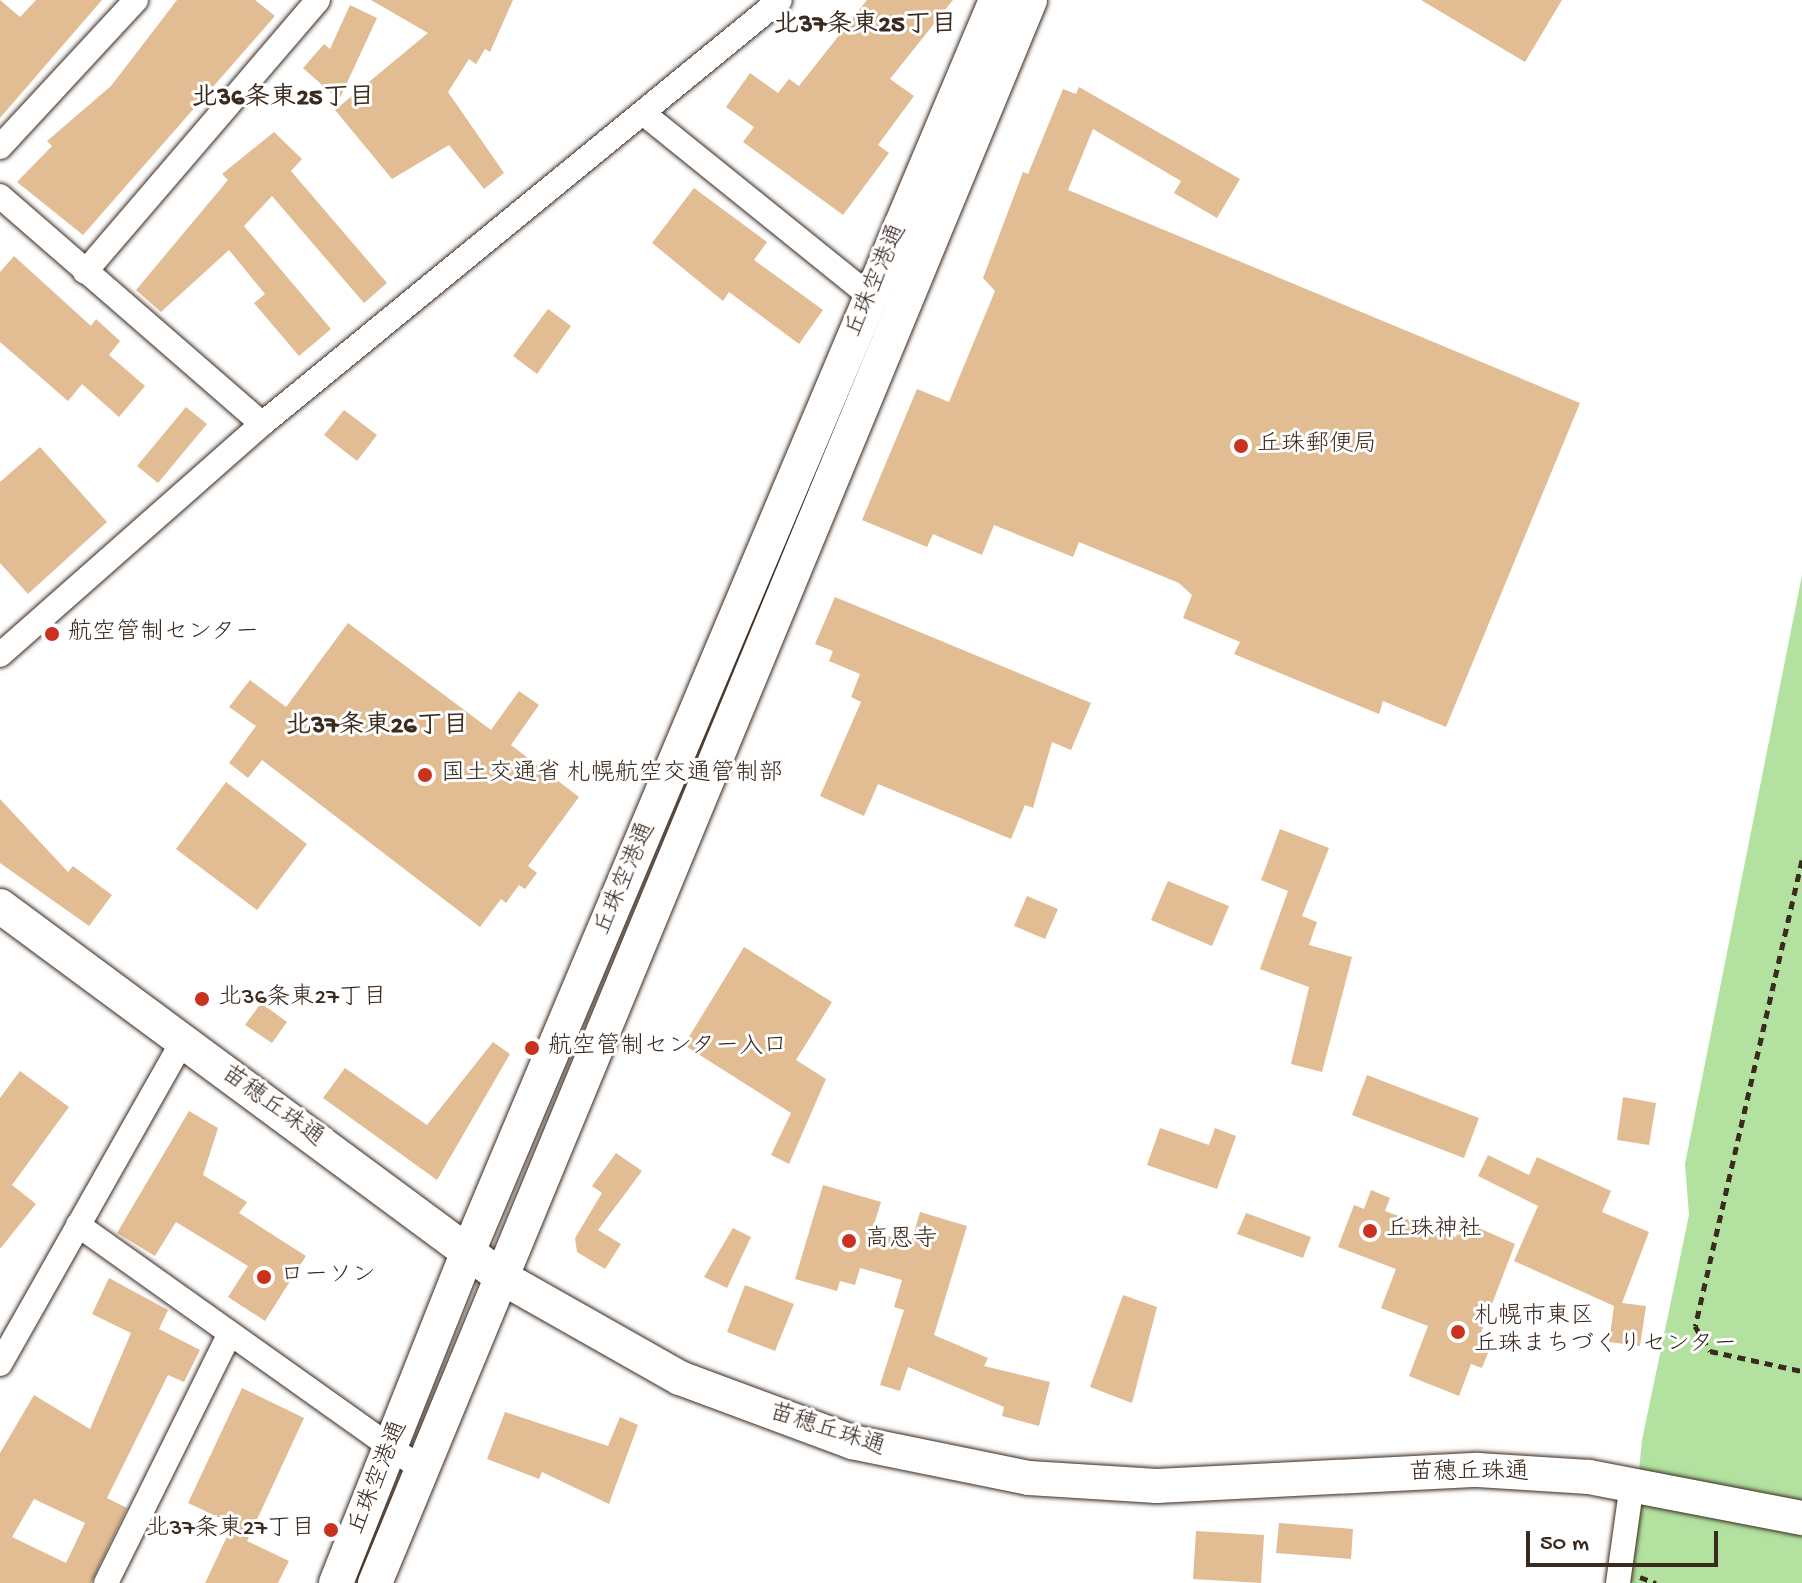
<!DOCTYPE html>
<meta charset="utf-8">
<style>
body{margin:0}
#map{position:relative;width:1802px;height:1583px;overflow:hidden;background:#fff;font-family:"Gochi Hand","Klee One",sans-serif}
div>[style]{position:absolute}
.green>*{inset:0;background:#b2e1a0}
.building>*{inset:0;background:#e2bc93}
.path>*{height:5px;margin-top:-2.5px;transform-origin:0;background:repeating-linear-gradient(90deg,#3b2a1e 0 8px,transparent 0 14px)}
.roads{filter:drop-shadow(0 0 2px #3b2a1e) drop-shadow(0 0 2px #3b2a1e)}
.minor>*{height:24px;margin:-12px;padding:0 12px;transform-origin:12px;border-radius:12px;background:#fff}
.secondary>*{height:34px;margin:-17px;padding:0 17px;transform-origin:17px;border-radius:17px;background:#fff}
.dots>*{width:22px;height:22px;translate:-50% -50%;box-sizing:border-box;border:4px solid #fff;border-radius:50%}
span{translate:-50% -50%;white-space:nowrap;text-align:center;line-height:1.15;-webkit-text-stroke:6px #fff;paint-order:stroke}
.street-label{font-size:24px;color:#3b2a1e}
.poi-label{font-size:24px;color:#3b2a1e}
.left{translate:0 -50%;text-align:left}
.right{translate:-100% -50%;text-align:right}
.neighbourhood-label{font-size:26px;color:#3b2a1e;font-weight:700}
.scale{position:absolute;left:1526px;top:1531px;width:192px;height:36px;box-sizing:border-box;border:4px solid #3b2a1e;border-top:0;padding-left:10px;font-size:24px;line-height:28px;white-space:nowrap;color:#3b2a1e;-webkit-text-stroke:6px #fff;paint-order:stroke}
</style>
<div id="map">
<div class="green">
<i style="clip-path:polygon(1802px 575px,1802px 1583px,1628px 1583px,1642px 1440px,1689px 1215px,1685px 1164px)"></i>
</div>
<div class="building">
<i style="clip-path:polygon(0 0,20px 17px,36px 0,102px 0,0 118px)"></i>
<i style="clip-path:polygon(177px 0,255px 0,275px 16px,83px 235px,17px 182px,52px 146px,47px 141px,111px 86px)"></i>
<i style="clip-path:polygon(371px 0,513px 0,490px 52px,485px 49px,476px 64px,469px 59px,448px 92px,504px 173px,484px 189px,449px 145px,392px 179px,335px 110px,428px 33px)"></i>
<i style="clip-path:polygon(867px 0,953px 0,890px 79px,914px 96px,878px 145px,889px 153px,843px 215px,743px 142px,754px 127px,726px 107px,750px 73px,778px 93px,789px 79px,799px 86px)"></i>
<i style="clip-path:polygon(1421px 0,1562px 0,1525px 62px)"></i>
<i style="clip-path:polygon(350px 5px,377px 18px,339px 100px,303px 68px,324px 44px,330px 49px)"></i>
<i style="clip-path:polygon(1079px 87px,1240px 179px,1217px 218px,1174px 193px,1181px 181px,1093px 129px,1068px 190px,1580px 403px,1446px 727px,1383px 701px,1379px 714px,1234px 654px,1240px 642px,1183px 618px,1192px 595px,1179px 583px,1079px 542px,1073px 557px,994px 525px,982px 555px,933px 534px,927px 547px,862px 520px,917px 389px,949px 402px,995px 291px,983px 278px,1023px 172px,1028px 174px,1063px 89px,1076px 94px)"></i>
<i style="clip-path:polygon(274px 132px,302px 159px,291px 171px,387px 283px,364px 303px,272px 196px,244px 226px,331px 329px,299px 356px,254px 303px,265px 294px,229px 250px,161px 312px,136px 290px,228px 180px,222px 174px)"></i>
<i style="clip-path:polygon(694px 188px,767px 242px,754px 260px,823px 310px,799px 344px,729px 292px,723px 301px,652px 243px)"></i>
<i style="clip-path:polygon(14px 256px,91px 326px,96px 319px,120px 341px,109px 355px,145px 386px,119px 417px,82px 384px,68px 401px,0 342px,0 272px)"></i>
<i style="clip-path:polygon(548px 309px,571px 326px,537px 374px,513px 356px)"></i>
<i style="clip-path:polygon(186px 407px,207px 424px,158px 483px,137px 466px)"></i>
<i style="clip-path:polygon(344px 410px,377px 435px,357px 461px,324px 435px)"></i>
<i style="clip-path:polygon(40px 447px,107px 522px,28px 594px,0 563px,0 482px)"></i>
<i style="clip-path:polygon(835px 597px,1091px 703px,1071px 750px,1052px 742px,1033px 808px,1025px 805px,1011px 839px,878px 784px,864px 816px,820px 796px,861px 702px,851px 697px,860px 674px,829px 661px,833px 651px,815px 644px)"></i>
<i style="clip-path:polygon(348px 623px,491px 730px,519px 691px,539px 705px,511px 745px,579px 797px,528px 866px,537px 873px,525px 889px,519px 885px,506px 903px,501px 899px,480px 927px,262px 760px,248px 778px,229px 763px,256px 726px,229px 707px,250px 680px,286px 707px)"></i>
<i style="clip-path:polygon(226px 782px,307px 844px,257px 910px,176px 849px)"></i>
<i style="clip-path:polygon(0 799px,68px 872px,73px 866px,112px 895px,89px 926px,0 863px)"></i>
<i style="clip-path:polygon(1280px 829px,1329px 848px,1302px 916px,1317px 922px,1309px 945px,1352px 957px,1322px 1072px,1291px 1064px,1309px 987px,1260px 969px,1288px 891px,1261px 880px)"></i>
<i style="clip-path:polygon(1168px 881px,1229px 906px,1212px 946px,1151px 920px)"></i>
<i style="clip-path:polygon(1027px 896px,1058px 909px,1045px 939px,1014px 926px)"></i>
<i style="clip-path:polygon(744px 947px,832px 1002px,796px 1060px,826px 1079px,789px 1164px,771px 1155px,791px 1113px,684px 1045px)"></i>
<i style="clip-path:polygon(261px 1003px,287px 1022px,272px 1043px,245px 1025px)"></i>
<i style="clip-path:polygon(493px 1042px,510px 1054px,437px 1180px,323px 1098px,345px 1068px,427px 1125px)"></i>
<i style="clip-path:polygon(20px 1071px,69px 1107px,12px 1185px,36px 1204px,0 1249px,0 1098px)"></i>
<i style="clip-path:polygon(1367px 1075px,1479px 1118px,1464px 1158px,1352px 1115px)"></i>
<i style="clip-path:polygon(1623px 1097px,1656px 1103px,1649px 1145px,1617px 1140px)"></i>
<i style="clip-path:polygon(189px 1111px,218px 1128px,203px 1175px,247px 1202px,239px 1213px,306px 1256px,265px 1321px,228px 1297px,248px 1266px,176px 1222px,155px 1256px,117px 1233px)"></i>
<i style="clip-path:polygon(1160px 1128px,1209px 1145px,1215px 1128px,1236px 1136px,1217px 1189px,1147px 1165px)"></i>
<i style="clip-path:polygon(616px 1153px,642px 1171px,598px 1230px,621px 1244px,605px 1269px,577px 1252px,575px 1238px,602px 1193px,592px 1186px)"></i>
<i style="clip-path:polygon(1488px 1155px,1529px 1175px,1537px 1157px,1611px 1191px,1602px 1212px,1649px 1232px,1622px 1303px,1646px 1306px,1640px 1346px,1609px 1342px,1614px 1306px,1514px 1261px,1538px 1206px,1478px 1176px)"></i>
<i style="clip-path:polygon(823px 1185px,881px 1202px,872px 1231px,911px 1243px,920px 1212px,967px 1226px,934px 1335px,988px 1358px,984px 1366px,1050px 1382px,1039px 1426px,1002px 1416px,1004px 1407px,908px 1367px,900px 1391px,880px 1385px,904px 1310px,894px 1307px,902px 1280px,860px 1268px,855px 1285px,840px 1281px,837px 1291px,795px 1279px)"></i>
<i style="clip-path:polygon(1371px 1190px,1390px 1198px,1385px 1211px,1456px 1237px,1461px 1220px,1515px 1244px,1479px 1338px,1492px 1343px,1482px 1368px,1471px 1364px,1459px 1396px,1409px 1376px,1428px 1326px,1381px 1308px,1396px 1269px,1338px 1247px,1354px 1205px,1364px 1209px)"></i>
<i style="clip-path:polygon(1246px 1213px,1311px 1237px,1303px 1258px,1237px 1234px)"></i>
<i style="clip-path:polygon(733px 1228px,751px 1237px,727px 1288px,704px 1277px)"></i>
<i style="clip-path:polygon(evenodd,109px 1278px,168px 1310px,159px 1329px,200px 1350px,184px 1382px,168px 1375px,107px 1498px,127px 1508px,91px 1583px,0 1583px,0 1453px,34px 1395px,90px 1429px,131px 1333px,92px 1314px,109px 1278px,34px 1499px,85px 1523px,66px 1563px,12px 1537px,34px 1499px)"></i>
<i style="clip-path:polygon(745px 1285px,794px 1304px,775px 1351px,727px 1332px)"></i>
<i style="clip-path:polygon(1123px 1295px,1157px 1307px,1132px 1403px,1090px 1387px)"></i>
<i style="clip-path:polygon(242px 1388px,304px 1418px,247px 1541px,289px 1561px,278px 1583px,205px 1583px,233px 1524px,188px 1503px)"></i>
<i style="clip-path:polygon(505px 1412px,608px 1446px,620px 1417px,638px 1425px,609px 1504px,542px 1472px,539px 1479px,487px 1459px)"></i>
<i style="clip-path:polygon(1279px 1523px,1353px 1529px,1351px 1559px,1276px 1553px)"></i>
<i style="clip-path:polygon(1196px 1531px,1264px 1535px,1261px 1583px,1193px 1579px)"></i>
</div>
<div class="path">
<i style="left:1802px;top:860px;width:478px;rotate:102.9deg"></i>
<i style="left:1695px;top:1326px;width:29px;rotate:59deg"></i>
<i style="left:1710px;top:1351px;width:94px;rotate:12.3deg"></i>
<i style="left:1640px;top:1577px;width:17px;rotate:21deg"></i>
</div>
<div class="roads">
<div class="minor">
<i style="left:643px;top:113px;width:292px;rotate:38.9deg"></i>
<i style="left:0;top:147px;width:200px;rotate:-47.2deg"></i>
<i style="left:0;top:196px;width:347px;rotate:41deg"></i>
<i style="left:85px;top:272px;width:358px;rotate:-49.4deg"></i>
<i style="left:0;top:655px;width:349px;rotate:-41.4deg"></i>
<i style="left:262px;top:424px;width:669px;rotate:-39.3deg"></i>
<i style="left:78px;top:1225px;width:423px;rotate:35.4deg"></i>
<i style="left:0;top:1364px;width:371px;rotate:-60.5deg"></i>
<i style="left:106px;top:1583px;width:277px;rotate:-63.6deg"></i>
<i style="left:1618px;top:1583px;width:101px;rotate:-82deg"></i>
</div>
<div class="secondary">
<i style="left:0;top:906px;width:626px;rotate:36.49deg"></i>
<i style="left:503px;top:1278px;width:203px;rotate:29.5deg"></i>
<i style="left:680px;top:1378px;width:184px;rotate:20.4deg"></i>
<i style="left:852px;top:1442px;width:181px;rotate:11.5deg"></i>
<i style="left:1029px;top:1478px;width:128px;rotate:3.6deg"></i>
<i style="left:1157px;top:1486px;width:321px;rotate:-2.9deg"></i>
<i style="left:1478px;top:1470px;width:111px;rotate:3.6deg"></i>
<i style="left:1589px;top:1477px;width:217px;rotate:10.9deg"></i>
<i style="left:336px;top:1583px;width:356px;rotate:-68.3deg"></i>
<i style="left:468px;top:1252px;width:1359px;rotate:-67.13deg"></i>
<i style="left:375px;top:1583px;width:1713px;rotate:-67.52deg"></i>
</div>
</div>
<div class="dots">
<i style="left:1241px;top:446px;background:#c8321e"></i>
<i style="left:52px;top:634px;background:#c8321e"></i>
<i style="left:425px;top:775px;background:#c8321e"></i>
<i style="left:202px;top:999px;background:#c8321e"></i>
<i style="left:532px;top:1048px;background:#c8321e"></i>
<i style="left:1370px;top:1231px;background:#c8321e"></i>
<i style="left:849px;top:1241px;background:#c8321e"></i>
<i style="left:264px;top:1277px;background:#c8321e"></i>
<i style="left:1458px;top:1332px;background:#c8321e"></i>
<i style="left:331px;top:1530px;background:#c8321e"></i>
</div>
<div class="street-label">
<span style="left:877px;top:281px;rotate:-67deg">丘珠空港通</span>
<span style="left:626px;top:879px;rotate:-67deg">丘珠空港通</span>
<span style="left:272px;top:1107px;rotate:36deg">苗穂丘珠通</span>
<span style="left:827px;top:1431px;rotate:18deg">苗穂丘珠通</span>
<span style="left:1469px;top:1474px">苗穂丘珠通</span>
<span style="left:379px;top:1478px;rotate:-68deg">丘珠空港通</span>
</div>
<div class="poi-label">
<span class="left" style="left:1257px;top:446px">丘珠郵便局</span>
<span class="left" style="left:68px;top:634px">航空管制センター</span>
<span class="left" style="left:441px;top:775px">国土交通省 札幌航空交通管制部</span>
<span class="left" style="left:218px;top:999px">北36条東27丁目</span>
<span class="left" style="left:548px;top:1048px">航空管制センター入口</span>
<span class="left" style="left:1386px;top:1231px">丘珠神社</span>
<span class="left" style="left:865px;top:1241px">高恩寺</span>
<span class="left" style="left:280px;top:1277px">ローソン</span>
<span class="left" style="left:1474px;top:1332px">札幌市東区<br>丘珠まちづくりセンター</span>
<span class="right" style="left:315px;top:1530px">北37条東27丁目</span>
</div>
<div class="neighbourhood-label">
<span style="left:865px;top:27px">北37条東25丁目</span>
<span style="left:283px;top:100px">北36条東25丁目</span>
<span style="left:377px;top:728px">北37条東26丁目</span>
</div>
<div class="scale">50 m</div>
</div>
